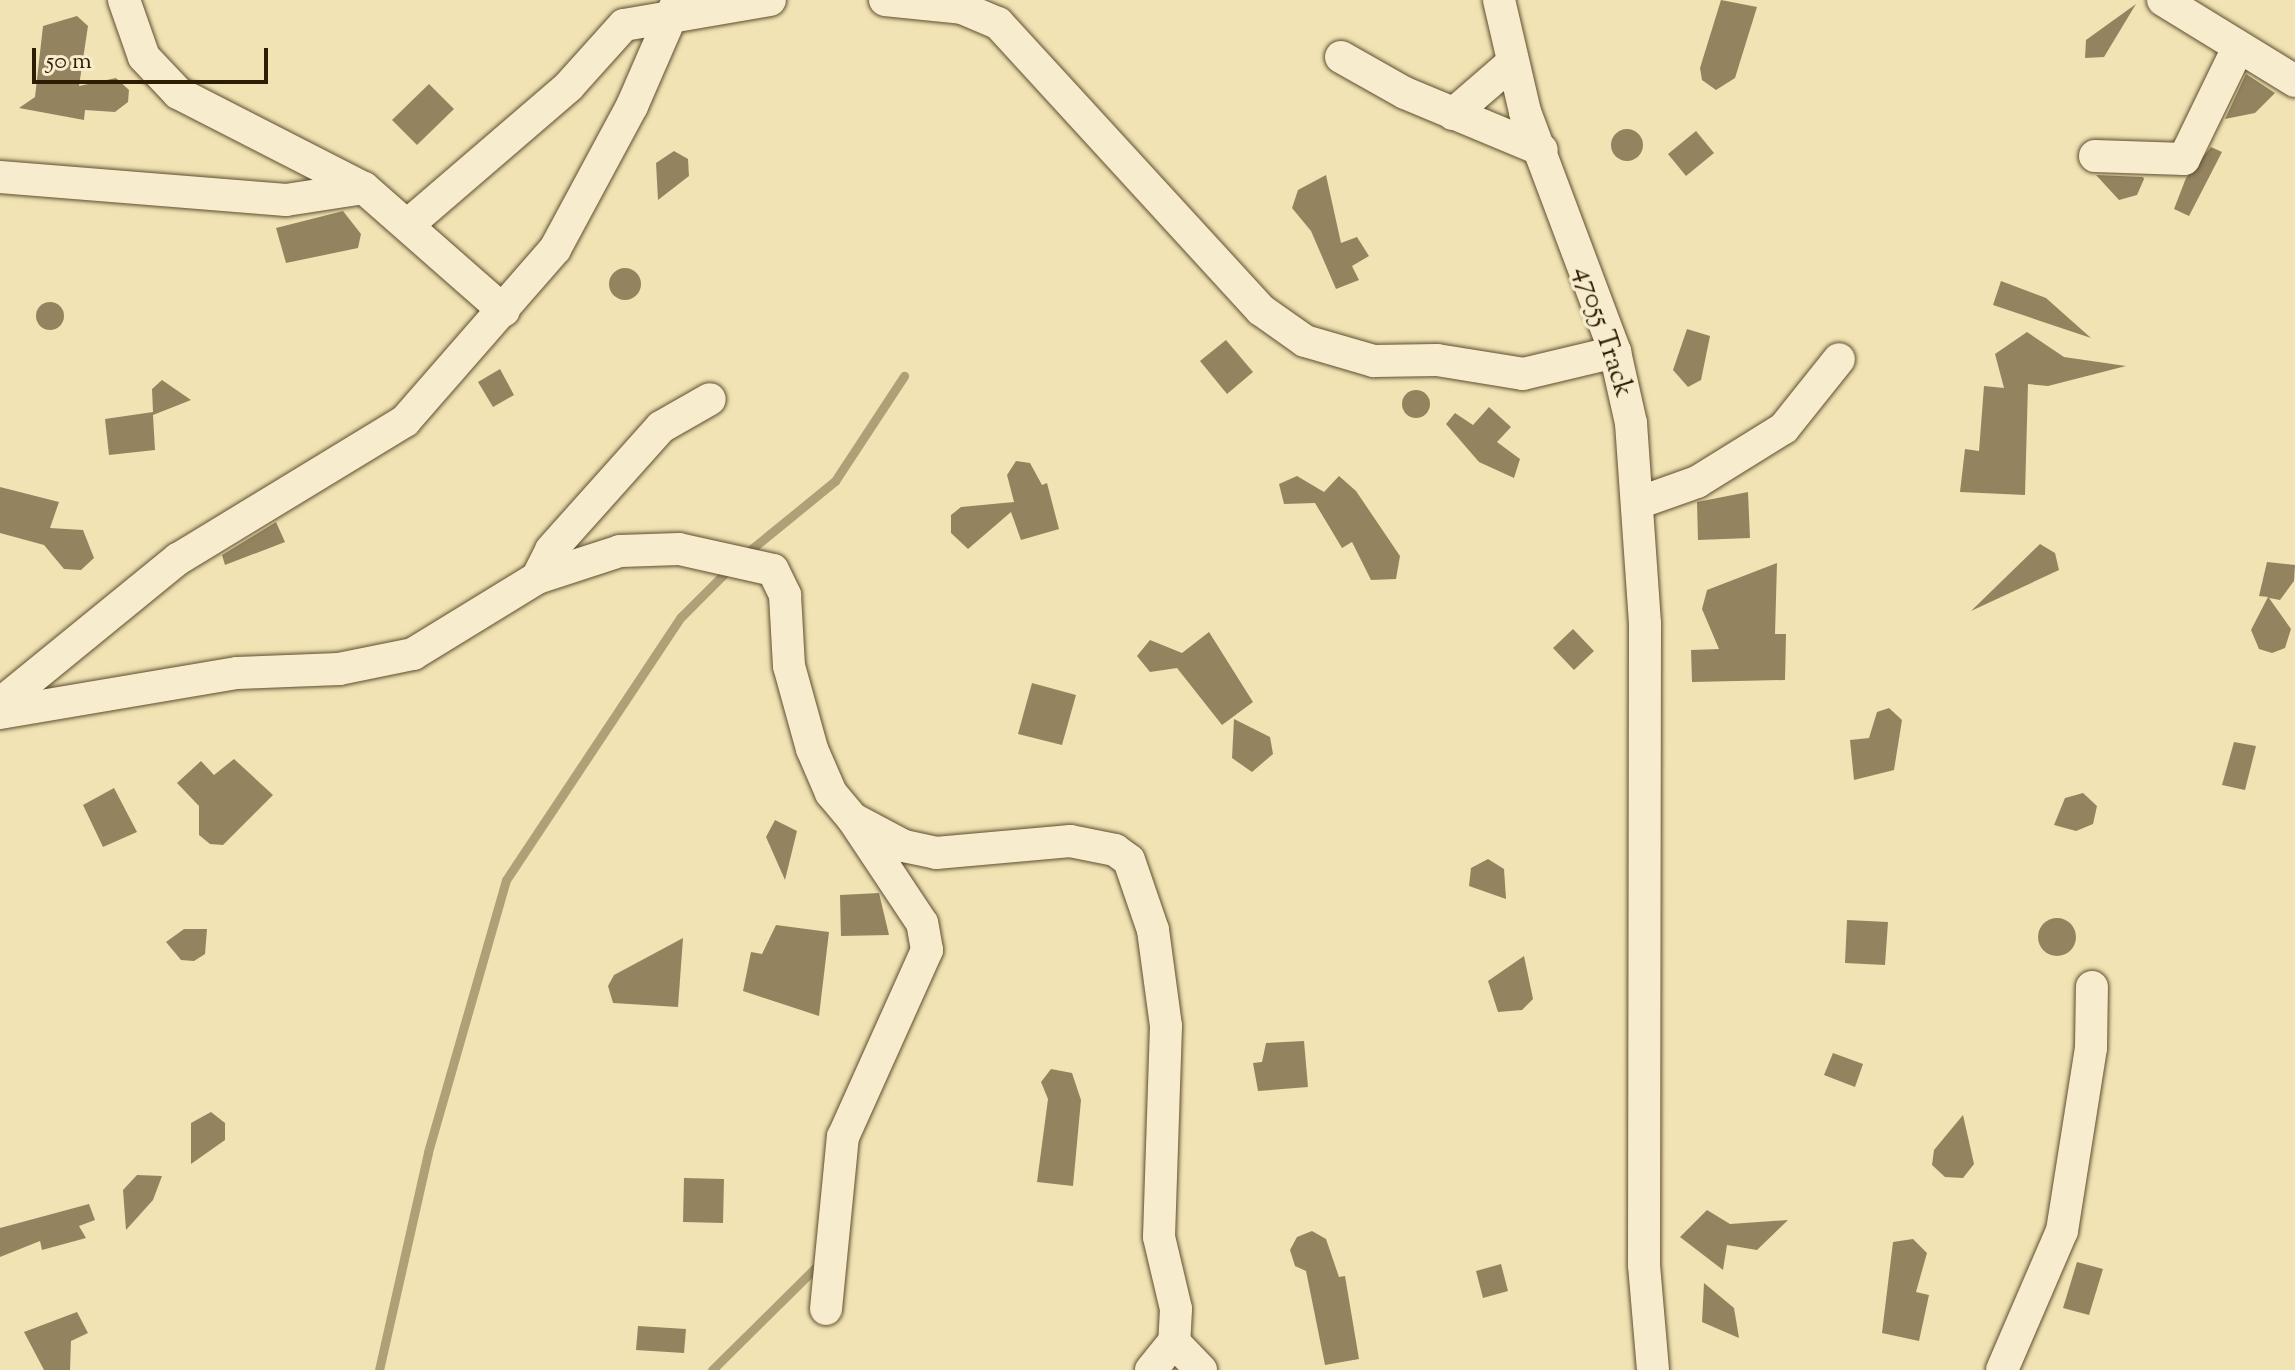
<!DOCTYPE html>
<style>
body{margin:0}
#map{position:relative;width:2295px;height:1370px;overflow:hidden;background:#f2e3b4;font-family:"Sorts Mill Goudy",serif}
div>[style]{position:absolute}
.stream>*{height:9px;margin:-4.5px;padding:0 4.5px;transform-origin:4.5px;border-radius:4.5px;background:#afa078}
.building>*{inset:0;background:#93845f}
.round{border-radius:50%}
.roads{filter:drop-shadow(0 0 2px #5e4e2f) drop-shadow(0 0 2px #5e4e2f)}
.minor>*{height:32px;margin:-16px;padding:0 16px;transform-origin:16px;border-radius:16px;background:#f7edce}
span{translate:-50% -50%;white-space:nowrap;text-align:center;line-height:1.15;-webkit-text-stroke:7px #f7edce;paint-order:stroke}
.street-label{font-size:28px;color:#2d1d03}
.scale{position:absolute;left:32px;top:48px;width:236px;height:36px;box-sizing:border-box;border:4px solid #2d1d03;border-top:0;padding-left:10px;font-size:24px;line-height:28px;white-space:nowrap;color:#2d1d03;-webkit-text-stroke:6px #f7edce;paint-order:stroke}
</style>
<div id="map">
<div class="stream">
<i style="left:743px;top:556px;width:119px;rotate:-39.2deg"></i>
<i style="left:835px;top:481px;width:126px;rotate:-56.7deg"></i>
<i style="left:379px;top:1370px;width:223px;rotate:-77.3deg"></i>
<i style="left:428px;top:1152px;width:283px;rotate:-74deg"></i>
<i style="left:506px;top:880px;width:316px;rotate:-56.4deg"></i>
<i style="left:681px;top:617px;width:68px;rotate:-45deg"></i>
<i style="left:712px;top:1370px;width:149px;rotate:-44.7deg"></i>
</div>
<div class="building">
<i style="clip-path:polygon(1721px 0,1757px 7px,1735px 78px,1716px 90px,1702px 80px,1700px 68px)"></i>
<i style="clip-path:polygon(2136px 4px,2104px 57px,2085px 58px,2086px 40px)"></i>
<i style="clip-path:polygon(77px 16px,88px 26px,79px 86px,116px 78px,129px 90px,128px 102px,115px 112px,85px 110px,84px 120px,19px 108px,35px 97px,43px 26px)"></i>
<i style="clip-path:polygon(2246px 74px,2275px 93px,2255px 113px,2225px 119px)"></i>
<i style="clip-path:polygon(429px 84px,454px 109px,417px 145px,392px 120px)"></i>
<i class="round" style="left:1611px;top:129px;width:32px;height:32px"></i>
<i style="clip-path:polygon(1696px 131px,1714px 153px,1686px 176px,1668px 154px)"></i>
<i style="clip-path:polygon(2211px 147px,2222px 152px,2189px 216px,2174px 209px,2186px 178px)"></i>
<i style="clip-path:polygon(674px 151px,688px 159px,689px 176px,658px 200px,656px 163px)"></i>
<i style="clip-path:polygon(1326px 175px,1341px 243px,1357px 237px,1369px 256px,1352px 266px,1359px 280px,1336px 289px,1311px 231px,1292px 208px,1298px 190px)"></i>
<i style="clip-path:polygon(2096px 175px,2143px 177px,2144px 179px,2137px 195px,2119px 200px)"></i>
<i style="clip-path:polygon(343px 211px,361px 234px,358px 248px,286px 263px,276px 228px)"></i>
<i class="round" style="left:609px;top:268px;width:32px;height:32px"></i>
<i style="clip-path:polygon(2001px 281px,2046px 298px,2091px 338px,1993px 305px)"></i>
<i class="round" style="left:36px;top:302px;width:28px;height:28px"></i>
<i style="clip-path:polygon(1687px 329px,1710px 336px,1701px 380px,1688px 387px,1673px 370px)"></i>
<i style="clip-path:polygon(2027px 332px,2064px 357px,2126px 366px,2048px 386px,2028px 384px,2025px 495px,1960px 492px,1965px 449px,1979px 451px,1984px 386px,2004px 388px,1995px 354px)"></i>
<i style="clip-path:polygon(1226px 340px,1253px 372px,1227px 394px,1200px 361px)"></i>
<i style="clip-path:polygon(500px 369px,514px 395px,493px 407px,478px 382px)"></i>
<i style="clip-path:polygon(162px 380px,191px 400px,153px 415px,155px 450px,109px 455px,105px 419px,153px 412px,152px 389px)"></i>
<i class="round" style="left:1402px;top:390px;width:28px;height:28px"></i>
<i style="clip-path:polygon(1489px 407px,1511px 427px,1497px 442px,1520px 459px,1514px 478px,1479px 462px,1446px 424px,1455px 413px,1473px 425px)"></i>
<i style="clip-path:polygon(1016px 461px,1030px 463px,1042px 485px,1047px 483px,1059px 529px,1021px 540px,1011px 512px,968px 549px,951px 533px,951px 515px,961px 507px,1014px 502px,1007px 475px)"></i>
<i style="clip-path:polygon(1297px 476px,1324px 492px,1339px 476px,1356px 491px,1400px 556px,1396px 579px,1371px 580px,1352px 542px,1342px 548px,1315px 503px,1284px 504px,1279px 484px)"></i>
<i style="clip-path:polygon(0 487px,59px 502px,50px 528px,83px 530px,94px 558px,81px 570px,64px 569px,44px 545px,0 533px)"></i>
<i style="clip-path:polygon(1748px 492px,1750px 538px,1698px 540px,1697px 502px)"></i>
<i style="clip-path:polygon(276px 522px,285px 542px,225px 565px,222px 555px)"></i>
<i style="clip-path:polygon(2040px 544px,2055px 553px,2059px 570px,1971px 611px)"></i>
<i style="clip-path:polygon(2267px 562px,2295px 565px,2294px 581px,2280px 600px,2269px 598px,2291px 629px,2285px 648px,2272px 653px,2259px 649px,2251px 630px,2268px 597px,2259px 596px)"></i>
<i style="clip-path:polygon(1777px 563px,1775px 634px,1786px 634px,1785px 680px,1692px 682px,1691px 650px,1719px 649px,1702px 609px,1707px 590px)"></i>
<i style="clip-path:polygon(1573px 629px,1594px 651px,1574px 670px,1553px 648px)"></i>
<i style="clip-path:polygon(1209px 632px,1253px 702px,1222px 725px,1177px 668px,1150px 672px,1137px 656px,1150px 640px,1182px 653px)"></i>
<i style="clip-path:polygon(1032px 683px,1076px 695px,1062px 745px,1018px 734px)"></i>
<i style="clip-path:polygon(1889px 708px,1902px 720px,1894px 770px,1854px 780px,1850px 740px,1869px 738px,1877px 712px)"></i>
<i style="clip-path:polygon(1234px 719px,1270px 737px,1273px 754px,1252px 772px,1232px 758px)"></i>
<i style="clip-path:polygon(2234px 742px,2256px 746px,2245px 790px,2222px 785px)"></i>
<i style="clip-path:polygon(234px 759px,273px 795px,223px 845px,210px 844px,199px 835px,199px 806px,177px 783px,201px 761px,214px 775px)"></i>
<i style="clip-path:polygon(114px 788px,137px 832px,103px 847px,83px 805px)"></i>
<i style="clip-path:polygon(2083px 793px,2097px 806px,2093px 824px,2076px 831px,2054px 825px,2065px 798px)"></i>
<i style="clip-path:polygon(775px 820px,797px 831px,785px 880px,766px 837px)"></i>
<i style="clip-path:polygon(1488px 859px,1504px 869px,1506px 899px,1469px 886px,1471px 868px)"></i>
<i style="clip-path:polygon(879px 893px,889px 935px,841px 936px,840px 895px)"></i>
<i class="round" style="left:2038px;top:918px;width:38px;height:38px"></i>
<i style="clip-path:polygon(1847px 920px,1888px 922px,1885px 965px,1845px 963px)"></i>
<i style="clip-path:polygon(776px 925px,829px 932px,819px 1016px,743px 991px,751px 952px,762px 954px)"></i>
<i style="clip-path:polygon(184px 929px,207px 929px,205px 954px,194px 961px,181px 960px,166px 942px)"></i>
<i style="clip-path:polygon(683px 938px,678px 1007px,613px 1003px,608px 986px,614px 975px)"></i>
<i style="clip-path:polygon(1524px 956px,1533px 999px,1522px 1010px,1498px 1012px,1488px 981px)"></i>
<i style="clip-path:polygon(1304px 1041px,1308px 1087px,1258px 1091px,1253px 1063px,1262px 1062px,1266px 1043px)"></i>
<i style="clip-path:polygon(1833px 1053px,1863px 1064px,1855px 1087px,1824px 1075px)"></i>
<i style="clip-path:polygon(1051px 1069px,1072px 1073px,1081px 1100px,1073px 1186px,1037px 1182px,1048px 1099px,1041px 1082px)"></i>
<i style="clip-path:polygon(211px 1112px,225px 1123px,225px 1140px,191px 1164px,191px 1123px)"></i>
<i style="clip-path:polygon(1963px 1115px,1974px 1164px,1963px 1178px,1945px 1177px,1932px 1165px,1934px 1150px)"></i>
<i style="clip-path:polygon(137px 1175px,162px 1176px,153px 1200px,126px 1230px,123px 1190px)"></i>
<i style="clip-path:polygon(684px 1178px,724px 1179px,723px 1223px,683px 1222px)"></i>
<i style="clip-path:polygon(89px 1204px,95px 1220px,79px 1226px,86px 1238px,42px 1250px,40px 1241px,0 1257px,0 1228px)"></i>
<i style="clip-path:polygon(1707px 1210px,1730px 1224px,1788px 1220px,1757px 1250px,1727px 1245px,1723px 1270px,1680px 1237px)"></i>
<i style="clip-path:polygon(1312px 1231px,1326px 1239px,1339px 1277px,1345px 1276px,1359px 1359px,1325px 1365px,1306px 1271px,1295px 1266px,1290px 1250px,1297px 1237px)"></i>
<i style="clip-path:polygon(1913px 1239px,1927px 1253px,1916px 1292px,1929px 1295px,1919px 1341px,1882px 1333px,1893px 1242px)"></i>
<i style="clip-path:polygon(2077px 1262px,2103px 1269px,2089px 1315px,2063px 1308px)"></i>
<i style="clip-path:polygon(1501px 1264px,1508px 1291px,1483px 1298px,1476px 1271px)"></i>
<i style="clip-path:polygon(1704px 1283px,1734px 1308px,1739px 1338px,1702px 1322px)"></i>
<i style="clip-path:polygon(77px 1312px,88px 1333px,71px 1341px,70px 1370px,44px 1370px,24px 1332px)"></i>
<i style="clip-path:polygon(638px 1326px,686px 1329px,684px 1353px,636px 1350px)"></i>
</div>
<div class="roads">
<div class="minor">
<i style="left:124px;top:0;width:60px;rotate:70.7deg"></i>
<i style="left:144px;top:57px;width:50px;rotate:46.6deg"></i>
<i style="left:178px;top:93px;width:209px;rotate:27.1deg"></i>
<i style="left:364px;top:188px;width:186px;rotate:41.3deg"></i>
<i style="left:885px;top:0;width:77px;rotate:5.9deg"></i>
<i style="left:962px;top:8px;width:39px;rotate:23deg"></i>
<i style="left:998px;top:23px;width:389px;rotate:47.5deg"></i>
<i style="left:1261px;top:310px;width:54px;rotate:35.2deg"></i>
<i style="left:1305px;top:341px;width:72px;rotate:16.2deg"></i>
<i style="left:1374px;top:361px;width:63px;rotate:-0.9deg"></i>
<i style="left:1437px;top:360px;width:87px;rotate:9.2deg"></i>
<i style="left:1523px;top:374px;width:95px;rotate:-13.4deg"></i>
<i style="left:1499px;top:0;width:115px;rotate:76.9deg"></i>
<i style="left:1525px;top:112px;width:256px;rotate:69.4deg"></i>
<i style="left:1615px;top:352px;width:73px;rotate:77.3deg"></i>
<i style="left:1631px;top:423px;width:201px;rotate:86deg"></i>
<i style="left:1645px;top:624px;width:641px;rotate:90.09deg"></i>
<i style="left:1644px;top:1265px;width:105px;rotate:85.1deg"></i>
<i style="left:2163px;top:0;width:155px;rotate:31.5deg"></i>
<i style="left:1341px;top:57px;width:73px;rotate:29.4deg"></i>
<i style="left:1405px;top:93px;width:148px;rotate:22.6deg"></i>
<i style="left:1453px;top:114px;width:77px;rotate:-40.8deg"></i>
<i style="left:2095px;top:156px;width:89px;rotate:1.9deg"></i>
<i style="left:2184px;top:159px;width:121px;rotate:-64.1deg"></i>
<i style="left:0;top:177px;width:287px;rotate:4.6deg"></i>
<i style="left:286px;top:200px;width:79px;rotate:-8.7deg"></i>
<i style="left:410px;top:223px;width:210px;rotate:-40.7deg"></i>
<i style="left:569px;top:86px;width:82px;rotate:-48deg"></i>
<i style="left:624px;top:25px;width:148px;rotate:-9.7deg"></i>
<i style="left:1638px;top:503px;width:63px;rotate:-19.6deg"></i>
<i style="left:1697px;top:482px;width:102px;rotate:-31.8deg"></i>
<i style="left:1784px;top:428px;width:88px;rotate:-51.4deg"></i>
<i style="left:537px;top:578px;width:31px;rotate:-63deg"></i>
<i style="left:551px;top:550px;width:165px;rotate:-48.2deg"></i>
<i style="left:661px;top:427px;width:56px;rotate:-29.7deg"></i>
<i style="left:0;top:704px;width:230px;rotate:-39.2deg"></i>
<i style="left:178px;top:559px;width:266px;rotate:-31.3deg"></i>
<i style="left:405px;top:421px;width:228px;rotate:-48.9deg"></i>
<i style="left:555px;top:249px;width:162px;rotate:-61.7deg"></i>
<i style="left:632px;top:106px;width:116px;rotate:-66.5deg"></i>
<i style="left:0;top:713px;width:240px;rotate:-9.6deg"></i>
<i style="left:237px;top:673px;width:102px;rotate:-2.2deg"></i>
<i style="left:339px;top:669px;width:76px;rotate:-11.5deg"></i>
<i style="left:413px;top:654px;width:145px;rotate:-31.5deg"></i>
<i style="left:537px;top:578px;width:87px;rotate:-18deg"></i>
<i style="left:620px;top:551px;width:59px;rotate:-1.9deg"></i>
<i style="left:679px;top:549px;width:96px;rotate:12.6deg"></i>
<i style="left:773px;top:570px;width:28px;rotate:64deg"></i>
<i style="left:785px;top:595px;width:71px;rotate:86.8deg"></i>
<i style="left:789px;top:666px;width:86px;rotate:74.5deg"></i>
<i style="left:812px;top:749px;width:48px;rotate:66.6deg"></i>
<i style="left:831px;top:793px;width:34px;rotate:50deg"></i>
<i style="left:853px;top:819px;width:58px;rotate:27.9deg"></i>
<i style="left:904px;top:846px;width:33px;rotate:12deg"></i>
<i style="left:936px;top:853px;width:135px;rotate:-5.1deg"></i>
<i style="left:1070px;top:841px;width:46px;rotate:11.3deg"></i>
<i style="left:1115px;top:850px;width:17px;rotate:36deg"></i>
<i style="left:1129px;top:860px;width:74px;rotate:71.1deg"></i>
<i style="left:1153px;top:930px;width:97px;rotate:82.3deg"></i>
<i style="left:1166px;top:1026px;width:211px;rotate:91.9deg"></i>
<i style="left:1159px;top:1237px;width:74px;rotate:76.7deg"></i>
<i style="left:1176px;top:1309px;width:33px;rotate:93deg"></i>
<i style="left:1174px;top:1342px;width:39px;rotate:46deg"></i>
<i style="left:826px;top:1309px;width:173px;rotate:-84.4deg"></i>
<i style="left:843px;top:1137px;width:205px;rotate:-65.8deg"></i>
<i style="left:927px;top:950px;width:27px;rotate:-100deg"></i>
<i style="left:922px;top:923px;width:125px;rotate:-123.6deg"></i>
<i style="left:1151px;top:1370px;width:36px;rotate:-51deg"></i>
<i style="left:2002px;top:1370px;width:151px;rotate:-66.7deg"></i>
<i style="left:2062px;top:1231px;width:185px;rotate:-81deg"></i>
<i style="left:2091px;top:1048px;width:61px;rotate:-89.1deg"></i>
</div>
</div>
<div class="street-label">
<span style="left:1603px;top:332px;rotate:72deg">47055 Track</span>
</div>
<div class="scale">50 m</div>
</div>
